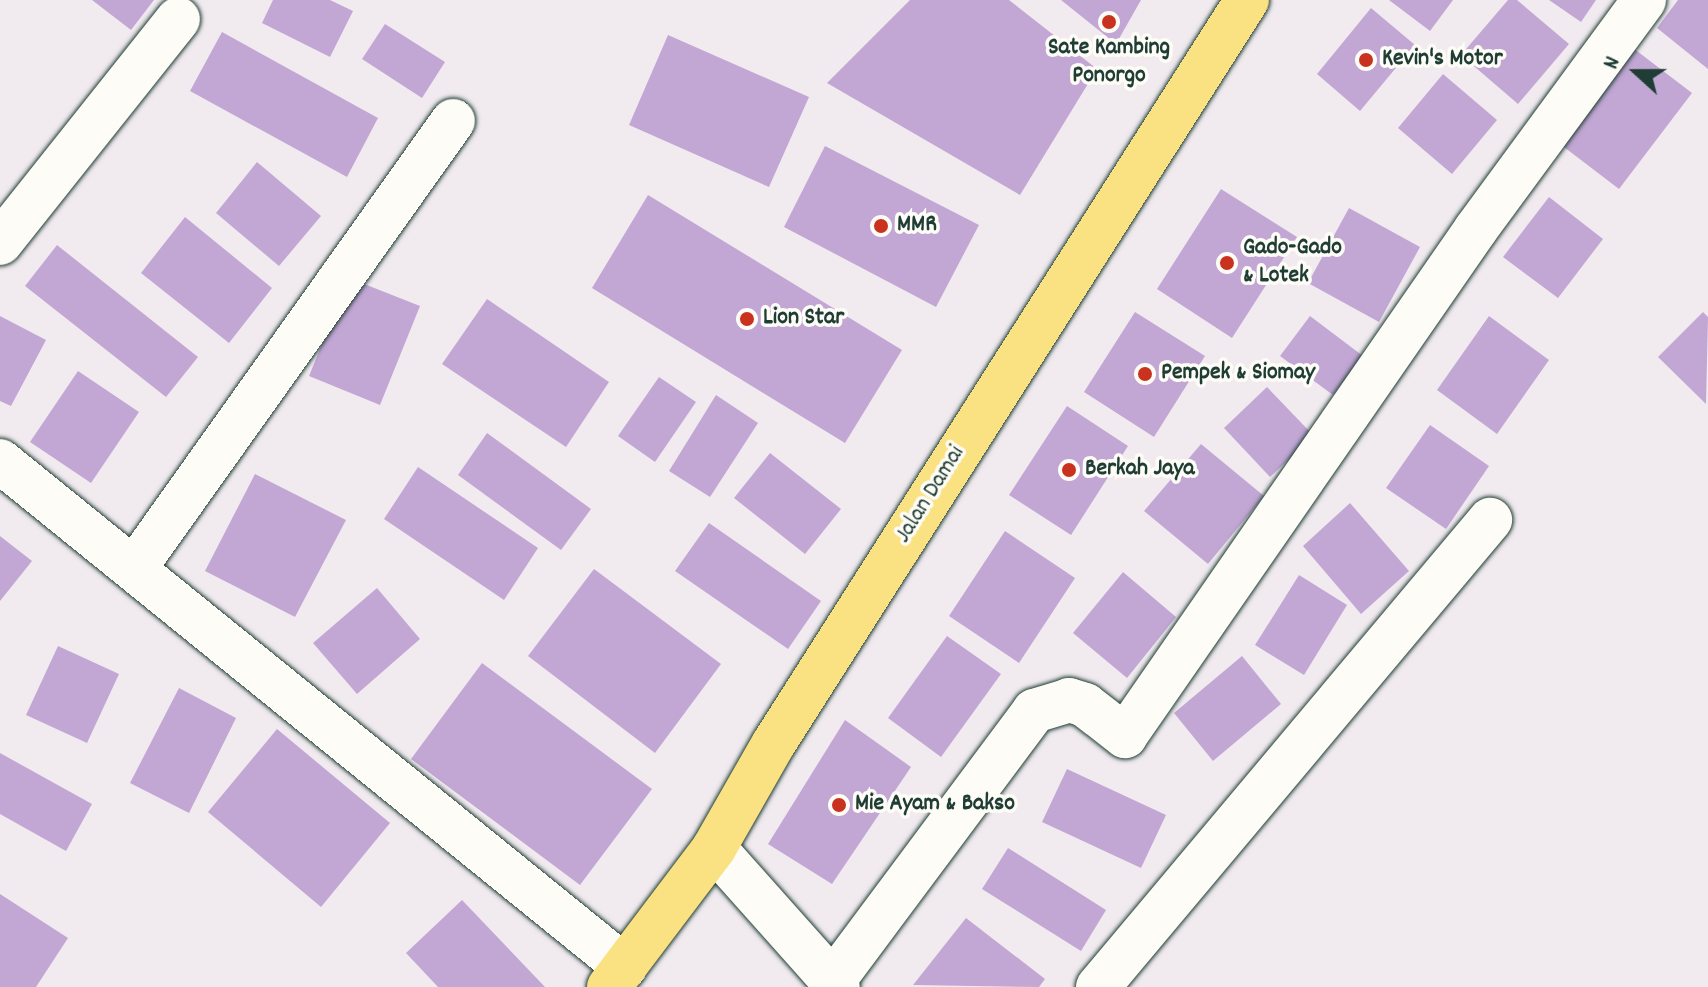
<!DOCTYPE html>
<style>
body{margin:0}
#map{position:relative;width:1708px;height:987px;overflow:hidden;background:#f1ebf0;font-family:Dekko,sans-serif}
div>[style]{position:absolute}
.building>*{inset:0;background:#c2a7d5}
.roads{filter:drop-shadow(0 0 2px #1f3d34) drop-shadow(0 0 2px #1f3d34)}
.minor>*{height:44px;margin:-22px;padding:0 22px;transform-origin:22px;border-radius:22px;background:#fdfcf7}
.major>*{height:44px;margin:-22px;padding:0 22px;transform-origin:22px;border-radius:22px;background:#fae181}
.dots>*{width:22px;height:22px;translate:-50% -50%;box-sizing:border-box;border:4px solid #fdfcf7;border-radius:50%}
span{translate:-50% -50%;white-space:nowrap;text-align:center;line-height:1.15;-webkit-text-stroke:7px #fdfcf7;paint-order:stroke}
.poi-label{font-size:24px;color:#1f3d34;font-weight:700}
.left{translate:0 -50%;text-align:left}
.street-label{font-size:24px;color:#1f3d34}
.north{position:absolute;left:1596px;top:32px;width:80px;height:80px;-webkit-text-stroke:6px #fdfcf7;paint-order:stroke;rotate:291deg;font-size:22px;font-weight:700;line-height:32px;text-align:center;color:#1f3d34}
.north::after{content:'';display:block;margin:auto;width:28px;height:36px;background:#1f3d34;clip-path:polygon(50% 0,100% 100%,50% 72%,0 100%)}
</style>
<div id="map">
<div class="building">
<i style="clip-path:polygon(92px 0,154px 0,131px 30px)"></i>
<i style="clip-path:polygon(273px 0,330px 0,353px 11px,330px 57px,262px 23px)"></i>
<i style="clip-path:polygon(910px 0,1009px 0,1097px 69px,1020px 195px,827px 83px)"></i>
<i style="clip-path:polygon(1061px 0,1141px 0,1116px 44px)"></i>
<i style="clip-path:polygon(1389px 0,1453px 0,1430px 31px)"></i>
<i style="clip-path:polygon(1508px 0,1517px 0,1569px 44px,1518px 104px,1461px 55px)"></i>
<i style="clip-path:polygon(1549px 0,1596px 0,1581px 22px)"></i>
<i style="clip-path:polygon(1678px 0,1708px 0,1708px 69px,1657px 28px)"></i>
<i style="clip-path:polygon(1371px 8px,1415px 45px,1360px 111px,1317px 74px)"></i>
<i style="clip-path:polygon(385px 24px,445px 62px,422px 98px,362px 59px)"></i>
<i style="clip-path:polygon(222px 32px,378px 118px,347px 177px,190px 91px)"></i>
<i style="clip-path:polygon(668px 35px,809px 97px,769px 187px,629px 125px)"></i>
<i style="clip-path:polygon(1633px 48px,1692px 93px,1619px 189px,1560px 144px)"></i>
<i style="clip-path:polygon(1443px 74px,1497px 120px,1452px 174px,1398px 128px)"></i>
<i style="clip-path:polygon(825px 146px,979px 225px,936px 307px,784px 227px)"></i>
<i style="clip-path:polygon(257px 162px,321px 216px,279px 266px,216px 213px)"></i>
<i style="clip-path:polygon(1221px 189px,1297px 237px,1232px 338px,1157px 289px)"></i>
<i style="clip-path:polygon(648px 195px,902px 350px,845px 443px,592px 288px)"></i>
<i style="clip-path:polygon(1549px 197px,1603px 239px,1558px 298px,1503px 257px)"></i>
<i style="clip-path:polygon(1349px 208px,1420px 247px,1379px 322px,1308px 283px)"></i>
<i style="clip-path:polygon(185px 217px,272px 288px,229px 343px,141px 273px)"></i>
<i style="clip-path:polygon(57px 245px,198px 357px,166px 397px,25px 286px)"></i>
<i style="clip-path:polygon(349px 278px,420px 306px,380px 405px,309px 376px)"></i>
<i style="clip-path:polygon(487px 299px,609px 382px,566px 447px,442px 364px)"></i>
<i style="clip-path:polygon(1135px 312px,1205px 356px,1154px 437px,1084px 392px)"></i>
<i style="clip-path:polygon(1703px 312px,1708px 317px,1706px 404px,1658px 357px)"></i>
<i style="clip-path:polygon(0 316px,46px 340px,11px 406px,0 401px)"></i>
<i style="clip-path:polygon(1310px 316px,1363px 356px,1333px 395px,1280px 356px)"></i>
<i style="clip-path:polygon(1489px 316px,1549px 360px,1497px 434px,1437px 390px)"></i>
<i style="clip-path:polygon(78px 371px,139px 412px,91px 483px,30px 442px)"></i>
<i style="clip-path:polygon(659px 377px,696px 402px,655px 462px,618px 436px)"></i>
<i style="clip-path:polygon(1267px 387px,1314px 436px,1270px 477px,1224px 428px)"></i>
<i style="clip-path:polygon(716px 395px,758px 423px,710px 497px,669px 471px)"></i>
<i style="clip-path:polygon(1067px 406px,1128px 446px,1071px 535px,1009px 495px)"></i>
<i style="clip-path:polygon(1430px 425px,1489px 466px,1446px 529px,1386px 488px)"></i>
<i style="clip-path:polygon(487px 433px,591px 509px,561px 550px,458px 475px)"></i>
<i style="clip-path:polygon(1201px 444px,1264px 496px,1208px 564px,1144px 511px)"></i>
<i style="clip-path:polygon(770px 453px,841px 509px,805px 554px,734px 498px)"></i>
<i style="clip-path:polygon(418px 467px,538px 548px,504px 600px,384px 519px)"></i>
<i style="clip-path:polygon(255px 474px,346px 520px,295px 617px,205px 571px)"></i>
<i style="clip-path:polygon(1350px 503px,1409px 571px,1361px 614px,1303px 546px)"></i>
<i style="clip-path:polygon(709px 523px,821px 601px,788px 649px,675px 571px)"></i>
<i style="clip-path:polygon(1005px 531px,1075px 578px,1019px 663px,949px 616px)"></i>
<i style="clip-path:polygon(0 536px,32px 561px,0 601px)"></i>
<i style="clip-path:polygon(594px 569px,721px 664px,655px 753px,528px 656px)"></i>
<i style="clip-path:polygon(1123px 572px,1176px 617px,1127px 678px,1073px 633px)"></i>
<i style="clip-path:polygon(1299px 575px,1347px 605px,1304px 675px,1255px 645px)"></i>
<i style="clip-path:polygon(377px 588px,420px 639px,357px 694px,313px 643px)"></i>
<i style="clip-path:polygon(947px 636px,1001px 674px,941px 757px,888px 718px)"></i>
<i style="clip-path:polygon(58px 646px,119px 674px,87px 743px,26px 715px)"></i>
<i style="clip-path:polygon(1242px 656px,1281px 704px,1213px 761px,1174px 713px)"></i>
<i style="clip-path:polygon(482px 663px,652px 789px,580px 885px,411px 759px)"></i>
<i style="clip-path:polygon(179px 688px,236px 718px,189px 813px,130px 783px)"></i>
<i style="clip-path:polygon(845px 720px,911px 767px,832px 884px,768px 844px)"></i>
<i style="clip-path:polygon(277px 729px,390px 823px,321px 907px,208px 812px)"></i>
<i style="clip-path:polygon(0 753px,92px 804px,66px 851px,0 814px)"></i>
<i style="clip-path:polygon(1067px 769px,1166px 815px,1141px 868px,1042px 822px)"></i>
<i style="clip-path:polygon(1008px 848px,1106px 910px,1081px 951px,982px 889px)"></i>
<i style="clip-path:polygon(0 894px,68px 938px,36px 987px,0 987px)"></i>
<i style="clip-path:polygon(462px 900px,545px 987px,438px 987px,406px 953px)"></i>
<i style="clip-path:polygon(966px 918px,1045px 979px,1039px 987px,913px 985px)"></i>
</div>
<div class="roads">
<div class="minor">
<i style="left:0;top:243px;width:286px;rotate:-51.5deg"></i>
<i style="left:0;top:461px;width:804px;rotate:38.99deg"></i>
<i style="left:134px;top:569px;width:550px;rotate:-54.55deg"></i>
<i style="left:714px;top:848px;width:186px;rotate:48.3deg"></i>
<i style="left:833px;top:981px;width:337px;rotate:-53.3deg"></i>
<i style="left:1034px;top:711px;width:37px;rotate:-17deg"></i>
<i style="left:1069px;top:700px;width:17px;rotate:17deg"></i>
<i style="left:1085px;top:705px;width:51px;rotate:37.8deg"></i>
<i style="left:1125px;top:736px;width:617px;rotate:-55.3deg"></i>
<i style="left:1476px;top:229px;width:284px;rotate:-53.7deg"></i>
<i style="left:1098px;top:987px;width:610px;rotate:-49.99deg"></i>
</div>
<div class="major">
<i style="left:609px;top:987px;width:174px;rotate:-52.9deg"></i>
<i style="left:714px;top:848px;width:121px;rotate:-60.3deg"></i>
<i style="left:774px;top:743px;width:881px;rotate:-57.52deg"></i>
</div>
</div>
<div class="dots">
<i style="left:1109px;top:22px;background:#c8321e"></i>
<i style="left:1366px;top:60px;background:#c8321e"></i>
<i style="left:881px;top:226px;background:#c8321e"></i>
<i style="left:1227px;top:263px;background:#c8321e"></i>
<i style="left:747px;top:319px;background:#c8321e"></i>
<i style="left:1145px;top:374px;background:#c8321e"></i>
<i style="left:1069px;top:470px;background:#c8321e"></i>
<i style="left:839px;top:805px;background:#c8321e"></i>
</div>
<div class="poi-label">
<span style="left:1109px;top:63px">Sate Kambing<br>Ponorgo</span>
<span class="left" style="left:1382px;top:60px">Kevin's Motor</span>
<span class="left" style="left:897px;top:226px">MMR</span>
<span class="left" style="left:1243px;top:263px">Gado-Gado<br>&amp; Lotek</span>
<span class="left" style="left:763px;top:319px">Lion Star</span>
<span class="left" style="left:1161px;top:374px">Pempek &amp; Siomay</span>
<span class="left" style="left:1085px;top:470px">Berkah Jaya</span>
<span class="left" style="left:855px;top:805px">Mie Ayam &amp; Bakso</span>
</div>
<div class="street-label">
<span style="left:931px;top:495px;rotate:-58deg">Jalan Damai</span>
</div>
<div class="north">N</div>
</div>
